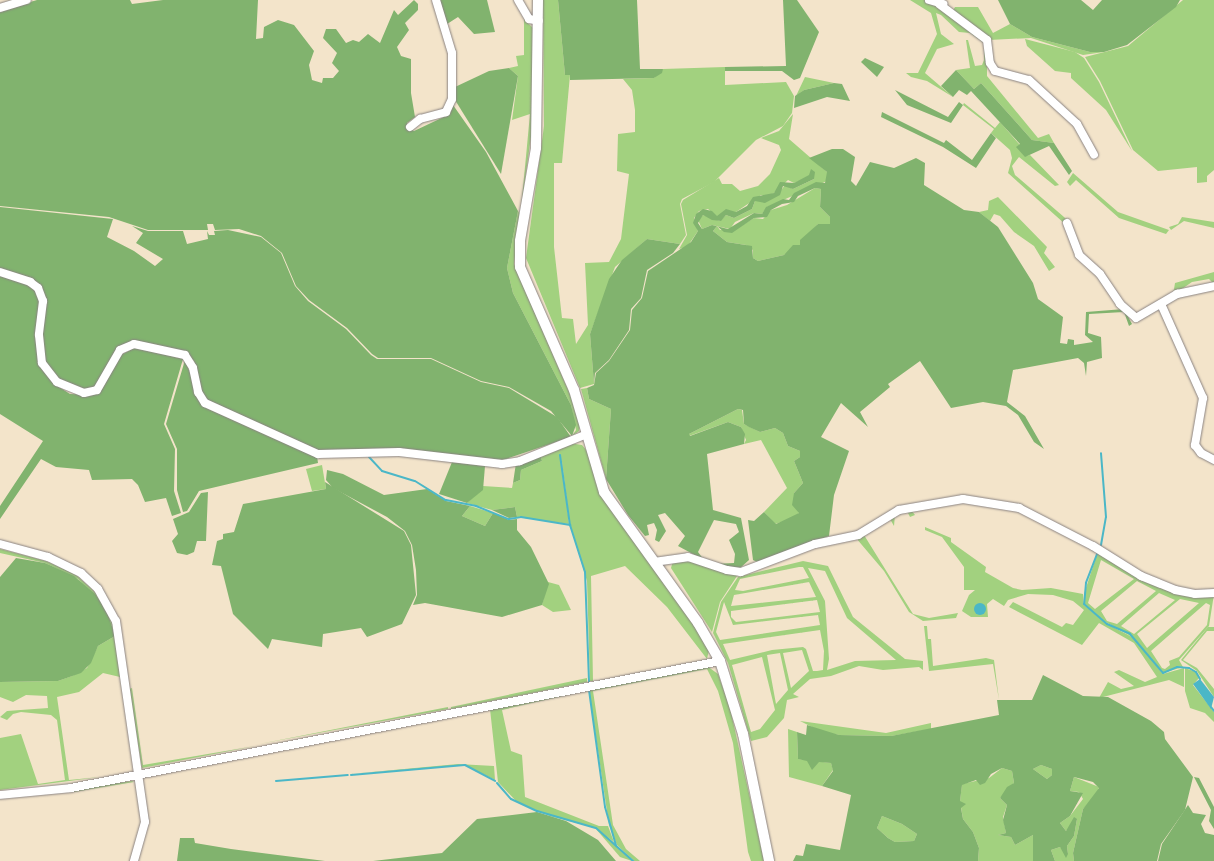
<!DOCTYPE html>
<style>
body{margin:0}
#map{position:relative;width:1214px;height:861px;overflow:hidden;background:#f3e4ca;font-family:Caveat,sans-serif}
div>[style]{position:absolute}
.green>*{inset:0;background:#a2d17f}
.forest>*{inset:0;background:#81b36e}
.water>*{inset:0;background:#4bb7c7}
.round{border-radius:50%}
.stream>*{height:2px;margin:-1px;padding:0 1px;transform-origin:1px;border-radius:1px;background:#4bb7c7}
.roads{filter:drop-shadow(0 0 1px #8a8382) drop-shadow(0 0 1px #8a8382)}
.minor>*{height:8px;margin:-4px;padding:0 4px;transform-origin:4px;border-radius:4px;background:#fff}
.major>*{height:10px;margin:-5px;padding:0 5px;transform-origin:5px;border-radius:5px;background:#fff}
span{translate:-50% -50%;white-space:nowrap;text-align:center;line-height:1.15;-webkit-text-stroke:5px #fff;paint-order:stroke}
</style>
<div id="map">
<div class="green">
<i style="clip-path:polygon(543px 0,558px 0,565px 75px,570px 75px,562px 163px,554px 163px,554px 247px,562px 318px,573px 319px,576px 344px,588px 325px,585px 263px,609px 262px,621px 239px,629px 174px,617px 171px,618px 134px,635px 132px,635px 110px,632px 90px,623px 79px,654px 78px,663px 69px,725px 67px,725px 85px,786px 82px,794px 96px,792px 113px,783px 126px,756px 140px,714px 182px,682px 199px,680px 204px,686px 235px,680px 244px,647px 239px,615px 267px,590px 334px,594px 384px,580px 388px,526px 258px,544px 126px)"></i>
<i style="clip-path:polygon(910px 0,925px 0,941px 7px,987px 43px,987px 76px,1038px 138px,1049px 134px,1054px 143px,1032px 140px,981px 83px,974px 89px,956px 70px,970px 68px,966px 40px,968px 40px,975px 66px,982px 65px,984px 60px,984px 43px,970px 33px,959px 32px,941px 15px,936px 13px,941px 34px,954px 44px,937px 49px,925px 73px,953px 97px,927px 81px,911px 77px,906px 73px,918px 73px,937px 34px,931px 13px)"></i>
<i style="clip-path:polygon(1183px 0,1214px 0,1214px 170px,1207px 176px,1207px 182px,1197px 183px,1197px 167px,1158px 171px,1133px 150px,1100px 81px,1085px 57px,1128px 46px)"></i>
<i style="clip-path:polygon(955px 7px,978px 7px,993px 33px,1010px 24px,1032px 37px,1090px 52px,1104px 52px,1083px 55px,1031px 38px,989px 40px,952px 12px)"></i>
<i style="clip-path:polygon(524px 19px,533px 28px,533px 122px,521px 209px,530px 114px,512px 120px,518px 76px,509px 68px,518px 66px,516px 56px,524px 55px)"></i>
<i style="clip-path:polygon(1025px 39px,1075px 52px,1084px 58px,1099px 82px,1132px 151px,1106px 110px,1071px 78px,1071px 73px,1055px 71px,1027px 46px)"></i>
<i style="clip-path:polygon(805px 77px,834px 83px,804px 90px,796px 96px)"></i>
<i style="clip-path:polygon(964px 103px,995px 128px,1000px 122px,1020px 145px,1017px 147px,1025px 156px,1030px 155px,1059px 185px,1055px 186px,1019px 157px,1012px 166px,1015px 175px,1064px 217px,1068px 221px,1065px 224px,1008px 173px,1012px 158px,1010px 150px,991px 133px,994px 129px,963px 105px)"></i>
<i style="clip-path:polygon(793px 114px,789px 139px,827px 172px,827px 181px,767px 207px,762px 214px,754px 213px,735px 222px,730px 229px,712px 225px,702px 229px,698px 220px,703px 215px,720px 221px,726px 215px,734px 218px,752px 209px,755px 201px,779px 193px,785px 185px,793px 189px,814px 179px,814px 175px,794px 183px,788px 180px,774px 193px,766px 197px,761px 195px,736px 212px,717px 217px,708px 209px,699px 211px,694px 218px,698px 231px,687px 247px,679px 249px,687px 235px,681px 204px,683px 200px,719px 178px,722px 184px,732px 184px,740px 191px,758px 186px,770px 174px,781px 150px,779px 145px,761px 138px,779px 131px)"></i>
<i style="clip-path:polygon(1073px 173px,1118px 212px,1169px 230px,1166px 234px,1119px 218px,1076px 180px,1070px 186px,1067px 182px)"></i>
<i style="clip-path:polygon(815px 188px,821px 189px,820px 207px,830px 217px,830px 225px,818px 224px,800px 245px,784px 255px,758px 261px,753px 258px,753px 250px,746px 245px,727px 242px,713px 231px,717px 226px,720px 230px,738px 228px,754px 218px,763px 219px,771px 210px,787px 205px)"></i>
<i style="clip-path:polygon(998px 197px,1047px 247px,1044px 253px,1055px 267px,1049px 271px,1034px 246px,1014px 232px,1000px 216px,994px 214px,990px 221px,979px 212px,988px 210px,989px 201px)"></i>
<i style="clip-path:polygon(518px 211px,520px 214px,514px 264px,572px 399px,580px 425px,579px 431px,572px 436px,576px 430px,571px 405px,513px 293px,507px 268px)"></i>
<i style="clip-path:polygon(1182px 217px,1214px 222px,1214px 228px,1184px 221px,1171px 230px,1169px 227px,1178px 224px)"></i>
<i style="clip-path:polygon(1214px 272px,1214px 284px,1209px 279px,1192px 282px,1173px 295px,1175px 283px)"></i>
<i style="clip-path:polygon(587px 388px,589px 399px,611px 409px,606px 479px,581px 389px)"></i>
<i style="clip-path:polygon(738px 409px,742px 410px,744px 424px,760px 432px,775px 428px,783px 433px,788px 446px,800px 451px,800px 457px,794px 461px,803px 483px,794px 493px,799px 513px,794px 518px,775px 524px,764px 512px,787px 488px,761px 440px,744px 444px,746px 440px,741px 427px,728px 422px,689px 436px,689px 434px)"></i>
<i style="clip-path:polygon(569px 443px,582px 445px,587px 451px,603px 498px,670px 585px,709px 650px,707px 659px,667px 607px,625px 566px,591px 576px,593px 681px,590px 681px,587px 581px,570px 525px,561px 454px,569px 524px,517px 517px,515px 507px,492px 510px,467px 503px,483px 486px,512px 488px,513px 483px,520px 480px,521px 470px,542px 461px,540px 454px)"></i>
<i style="clip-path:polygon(322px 465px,326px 489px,312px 491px,306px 469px)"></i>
<i style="clip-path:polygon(949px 501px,972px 503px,950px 503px,911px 510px,915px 515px,910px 517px,907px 511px,895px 515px,894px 526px,890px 519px,864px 535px,913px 614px,929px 618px,958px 613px,956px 618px,923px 621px,909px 612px,884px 571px,856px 538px,893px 514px)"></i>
<i style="clip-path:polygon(470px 506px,493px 513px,485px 526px,462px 516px)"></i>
<i style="clip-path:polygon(925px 527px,951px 538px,951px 542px,986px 567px,985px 572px,1013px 588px,1022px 590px,1051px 588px,1083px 594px,1084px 605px,1107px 624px,1134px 638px,1163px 674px,1184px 668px,1184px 687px,1169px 680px,1099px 698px,1108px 682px,1121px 689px,1134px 686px,1114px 672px,1119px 670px,1145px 682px,1157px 677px,1134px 643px,1099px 623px,1082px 645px,1009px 607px,1013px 602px,1062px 627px,1066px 623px,1073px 625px,1084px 610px,1073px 601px,1053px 595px,1028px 594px,1008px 600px,1004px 606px,993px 599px,987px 604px,988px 617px,971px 617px,962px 611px,969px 595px,975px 590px,964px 590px,964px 567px,942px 537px,925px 530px)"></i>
<i style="clip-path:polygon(0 549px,46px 561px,75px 574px,96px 593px,109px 610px,115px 628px,120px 677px,103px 673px,79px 692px,57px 697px,69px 780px,100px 777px,0 790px,0 738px,21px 734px,38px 784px,65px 780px,57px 720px,51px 715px,21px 712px,13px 714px,7px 720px,0 717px,7px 711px,48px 708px,47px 696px,26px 695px,13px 702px,0 697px,0 682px,58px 681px,72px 676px,87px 668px,98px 646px,115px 636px,107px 611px,78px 579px,45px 563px,0 553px)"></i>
<i style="clip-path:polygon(evenodd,1098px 551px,1173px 592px,1214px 594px,1209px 626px,1179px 660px,1183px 667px,1163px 673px,1134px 638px,1104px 621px,1084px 604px,1084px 594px,1098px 551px,1101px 560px,1134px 579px,1095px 609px,1088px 603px,1101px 560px,1098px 551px,1137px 581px,1156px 591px,1117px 624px,1107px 621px,1101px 611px,1137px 581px,1098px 551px,1159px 593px,1175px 600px,1134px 634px,1121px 626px,1159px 593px,1098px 551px,1180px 599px,1199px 603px,1147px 648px,1137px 634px,1180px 599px,1098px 551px,1206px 603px,1210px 605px,1207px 625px,1179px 657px,1169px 661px,1170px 665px,1165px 669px,1162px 668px,1151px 651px,1206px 603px)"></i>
<i style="clip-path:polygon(680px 558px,739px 573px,720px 602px,712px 632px,671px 568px,673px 561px)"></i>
<i style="clip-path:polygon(evenodd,803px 561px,828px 566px,853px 617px,905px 659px,923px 661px,923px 670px,919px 667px,883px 670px,859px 666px,831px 676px,810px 679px,793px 694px,799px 697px,787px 700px,784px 718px,767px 737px,751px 741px,728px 663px,713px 633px,721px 602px,738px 577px,803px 561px,799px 567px,803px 567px,809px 578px,743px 591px,735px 590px,740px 579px,799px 567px,803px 561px,808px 568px,825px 571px,847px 618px,896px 660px,855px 661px,827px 670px,829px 659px,825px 601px,808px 568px,803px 561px,809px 582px,816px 597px,731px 606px,734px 595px,809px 582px,803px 561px,817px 600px,820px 612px,736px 622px,731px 617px,731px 611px,817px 600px,803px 561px,724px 602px,733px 625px,818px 615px,820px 625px,720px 640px,716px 632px,724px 602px,803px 561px,820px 630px,824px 651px,823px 670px,817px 671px,813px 671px,806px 649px,803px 647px,772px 650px,730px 660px,723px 644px,820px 630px,803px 561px,802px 650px,809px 671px,791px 688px,783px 653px,802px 650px,803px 561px,780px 653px,788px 690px,776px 704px,767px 655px,780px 653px,803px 561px,762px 657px,775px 710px,760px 729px,751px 732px,732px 665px,762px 657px)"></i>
<i style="clip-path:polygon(548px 582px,559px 585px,571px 610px,553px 612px,542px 605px)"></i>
<i style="clip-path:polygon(924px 626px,927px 626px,928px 639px,931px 639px,933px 666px,986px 658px,994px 660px,999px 700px,993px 664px,929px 671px)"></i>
<i style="clip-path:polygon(1208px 627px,1214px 627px,1214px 631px,1207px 631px,1183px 660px,1197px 668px,1214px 689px,1214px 697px,1197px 671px,1181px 660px)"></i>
<i style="clip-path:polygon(707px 666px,718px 674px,730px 708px,764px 861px,751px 861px,748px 852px,733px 743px,718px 691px,707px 669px,593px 691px,613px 825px,626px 849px,640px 861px,634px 861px,617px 845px,609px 825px,589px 690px,502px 710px,511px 751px,522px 755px,525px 797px,599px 826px,608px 826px,614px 842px,596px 828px,550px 816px,517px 802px,498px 782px,490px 709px)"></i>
<i style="clip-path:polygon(1185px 668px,1196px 672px,1199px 678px,1193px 685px,1214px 712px,1214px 722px,1205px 713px,1190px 708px,1185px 691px)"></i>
<i style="clip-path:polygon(587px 678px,587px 682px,451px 709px,451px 707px)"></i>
<i style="clip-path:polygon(132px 688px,143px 765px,255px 746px,142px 768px,129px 689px)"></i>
<i style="clip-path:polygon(448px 707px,448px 709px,259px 744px)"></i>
<i style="clip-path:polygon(800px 721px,886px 733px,931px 723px,931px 729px,891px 736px,839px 735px,822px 732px)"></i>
<i style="clip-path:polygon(788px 729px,797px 732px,798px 759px,831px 763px,833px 770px,822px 786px,789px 777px)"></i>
<i style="clip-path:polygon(458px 764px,494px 766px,495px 780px,465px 765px,350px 774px)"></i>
<i style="clip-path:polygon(1041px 765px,1052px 769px,1052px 775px,1047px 779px,1033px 769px)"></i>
<i style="clip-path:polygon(1002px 768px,1012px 771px,1014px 783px,1000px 798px,1007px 805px,1003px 817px,1006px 833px,998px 835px,1011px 837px,1015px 845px,1033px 835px,1033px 861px,978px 861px,979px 848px,973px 832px,963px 819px,960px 801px,962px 784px,989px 778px)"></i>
<i style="clip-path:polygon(1074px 777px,1099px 787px,1097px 794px,1083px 809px,1073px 853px,1074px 861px,1055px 861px,1051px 850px,1060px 847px,1068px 854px,1067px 846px,1074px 836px,1077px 819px,1066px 831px,1060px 823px,1070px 816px,1083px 799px,1079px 792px,1070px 791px)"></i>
<i style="clip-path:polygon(132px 781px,134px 782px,74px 792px,74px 789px)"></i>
<i style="clip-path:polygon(882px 816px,902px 824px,917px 834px,914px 841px,895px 842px,888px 838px,877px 828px)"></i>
<i style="clip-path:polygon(596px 829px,608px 837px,632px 861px,620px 857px)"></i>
</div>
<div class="forest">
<i style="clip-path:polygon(37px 0,130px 0,132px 4px,163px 0,258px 0,256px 39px,263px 38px,264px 27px,278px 20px,294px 25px,314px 51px,309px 65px,312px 80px,322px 83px,323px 78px,333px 78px,339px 71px,332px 63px,337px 53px,323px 38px,326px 29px,336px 29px,346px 43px,353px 40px,359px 42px,368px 34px,380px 43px,394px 10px,398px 15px,414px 0,418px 4px,418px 10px,405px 23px,409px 30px,397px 47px,401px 56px,411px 59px,411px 93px,415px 117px,407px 123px,408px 128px,414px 131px,450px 114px,453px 105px,486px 152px,518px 211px,507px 268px,513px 293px,571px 405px,576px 425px,572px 436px,551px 411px,509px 387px,481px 381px,431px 358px,378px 358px,372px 354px,347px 328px,309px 300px,296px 286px,282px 253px,261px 236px,239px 229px,215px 230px,213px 224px,207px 224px,208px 230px,148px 230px,109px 217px,0 206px,0 11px)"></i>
<i style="clip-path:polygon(438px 0,487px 0,495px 32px,474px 34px,458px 17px,444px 26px)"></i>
<i style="clip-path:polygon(558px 0,637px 0,640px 69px,663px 69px,662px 73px,654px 78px,570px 80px,570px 75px,565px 75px)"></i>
<i style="clip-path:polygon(783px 0,797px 0,819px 32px,800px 78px,794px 80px,782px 71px,725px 71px,725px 67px,786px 66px)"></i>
<i style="clip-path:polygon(998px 0,1081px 0,1093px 10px,1102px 0,1180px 0,1176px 7px,1127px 45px,1104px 52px,1090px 52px,1032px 37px,1010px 24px)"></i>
<i style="clip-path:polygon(865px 58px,884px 67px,877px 77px,861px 62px)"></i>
<i style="clip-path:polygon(509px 68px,518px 76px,501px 174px,455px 100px,455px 87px,489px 71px)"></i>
<i style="clip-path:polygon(956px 70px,974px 89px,981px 83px,1032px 140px,1054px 143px,1072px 171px,1069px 175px,1049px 146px,1025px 157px,1016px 147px,1020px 144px,971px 91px,967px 95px,959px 90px,953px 97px,941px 86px)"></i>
<i style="clip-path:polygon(834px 83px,842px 84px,850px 101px,827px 97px,794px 108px,795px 96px,804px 90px)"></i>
<i style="clip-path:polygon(895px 90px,948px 117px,959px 102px,963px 105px,951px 123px,907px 105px)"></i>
<i style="clip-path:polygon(882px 112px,944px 143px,946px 140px,972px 160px,991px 133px,996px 138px,976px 168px,943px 147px,881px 117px)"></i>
<i style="clip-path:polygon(evenodd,832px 149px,843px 149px,855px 157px,851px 181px,856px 186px,870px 162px,894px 168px,916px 158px,925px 163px,924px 185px,964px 210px,979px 212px,998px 227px,1033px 283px,1038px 299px,1063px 317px,1060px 343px,1067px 344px,1068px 339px,1074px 340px,1074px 345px,1093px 342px,1085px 335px,1086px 312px,1124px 309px,1132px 324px,1129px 326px,1124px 312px,1089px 314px,1088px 333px,1101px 337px,1102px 358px,1087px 362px,1086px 376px,1084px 363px,1078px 358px,1013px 370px,1007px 402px,1025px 416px,1044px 449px,1034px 442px,1018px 415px,1006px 406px,983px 402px,951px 408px,920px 361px,888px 384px,890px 387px,860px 412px,868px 427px,841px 403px,821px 437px,849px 451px,834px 495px,829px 536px,757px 562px,753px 560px,748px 520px,754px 521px,764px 512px,776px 524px,799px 513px,792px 505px,794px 493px,803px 483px,794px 461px,800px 457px,800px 451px,788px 446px,783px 433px,775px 428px,760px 432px,749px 427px,744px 424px,743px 410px,738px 409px,689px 434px,690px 436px,728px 422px,741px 427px,745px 434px,744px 444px,707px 454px,713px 510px,741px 518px,749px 560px,739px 569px,714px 564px,734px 563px,735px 554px,729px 540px,739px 532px,736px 524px,714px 520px,698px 552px,704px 560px,678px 546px,685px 536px,665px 513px,658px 515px,666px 531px,659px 542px,655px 540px,657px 530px,654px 523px,647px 525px,649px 535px,645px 536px,628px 515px,606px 479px,611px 409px,589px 399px,587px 388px,594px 385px,596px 373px,609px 361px,630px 330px,632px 310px,642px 298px,648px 271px,691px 242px,698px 231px,693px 223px,696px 214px,703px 209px,712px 211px,717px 216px,726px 209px,736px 212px,747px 206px,753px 197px,774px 193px,780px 182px,794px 183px,809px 175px,811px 169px,815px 172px,814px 179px,793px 189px,783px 186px,780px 195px,765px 203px,755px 201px,752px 209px,734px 218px,726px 215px,721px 221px,712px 220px,703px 215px,698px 223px,702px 229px,712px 225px,728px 229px,754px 213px,762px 214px,766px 207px,783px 199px,789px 200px,794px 193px,816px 182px,825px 183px,827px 172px,809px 158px,832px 149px,815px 188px,821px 189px,820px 207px,830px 217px,830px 224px,818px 224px,800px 240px,800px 245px,793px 245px,784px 255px,758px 261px,753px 258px,752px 246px,727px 242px,713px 231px,717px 226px,724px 232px,732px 233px,754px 218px,767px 217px,771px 210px,782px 204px,794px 202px,798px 196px,815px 188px)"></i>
<i style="clip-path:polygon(0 207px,113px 219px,107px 237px,134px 251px,155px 266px,163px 259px,136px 243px,143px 233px,132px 226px,148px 231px,183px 231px,187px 244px,208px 239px,207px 231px,209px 235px,215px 235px,214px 231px,228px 230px,261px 237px,281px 253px,295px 286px,308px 301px,346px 329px,371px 355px,377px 359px,431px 359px,481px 382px,509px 388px,557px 417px,571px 437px,503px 460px,403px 450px,318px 450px,203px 399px,194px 361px,186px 353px,134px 342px,130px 343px,96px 387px,89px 391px,64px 384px,48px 368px,42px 352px,44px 293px,0 269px)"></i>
<i style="clip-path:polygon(647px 239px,680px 244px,673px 253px,647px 270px,641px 298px,631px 309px,629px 330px,609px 360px,595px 373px,594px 384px,590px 334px,609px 279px,622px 260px)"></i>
<i style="clip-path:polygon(0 274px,29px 284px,39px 294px,40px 365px,53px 383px,70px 394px,94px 395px,102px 389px,119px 356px,136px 347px,183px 359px,164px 424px,175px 449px,174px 491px,181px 513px,172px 516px,166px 498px,145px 502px,138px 485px,132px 479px,92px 480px,89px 470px,56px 467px,41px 459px,0 519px,0 506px,43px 441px,0 414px)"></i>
<i style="clip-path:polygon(185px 360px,202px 404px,209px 409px,317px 456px,318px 463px,199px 491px,187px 511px,183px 512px,177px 490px,177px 449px,166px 424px)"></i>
<i style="clip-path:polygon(540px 454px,542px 461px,521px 470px,520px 480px,513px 483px,516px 463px)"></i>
<i style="clip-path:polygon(452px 462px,485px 466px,483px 490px,467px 503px,439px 494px)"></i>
<i style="clip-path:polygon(327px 470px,343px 474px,384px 495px,427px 489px,446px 501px,470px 506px,462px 516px,485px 526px,493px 513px,509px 520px,517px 519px,517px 530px,531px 547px,549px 584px,542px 605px,502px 617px,425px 603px,413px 605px,417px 595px,416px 570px,412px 545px,405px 531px,387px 517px,333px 488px,326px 480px)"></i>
<i style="clip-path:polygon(325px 482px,404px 531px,411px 545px,416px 595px,402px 624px,367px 637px,361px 628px,323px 634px,322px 647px,272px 639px,268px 649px,233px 614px,221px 566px,212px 565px,217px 541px,223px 539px,223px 534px,234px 532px,243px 504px,326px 489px)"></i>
<i style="clip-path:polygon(208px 492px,206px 541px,197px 541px,194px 552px,187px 555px,177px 553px,172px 541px,178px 534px,173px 519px,189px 512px,201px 493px)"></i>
<i style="clip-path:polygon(515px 507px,517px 517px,509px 518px,492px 510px)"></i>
<i style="clip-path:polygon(16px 558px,45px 563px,74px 576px,95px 594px,107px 611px,115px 636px,98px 646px,91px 663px,81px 673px,58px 681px,0 682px,0 577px)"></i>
<i style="clip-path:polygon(evenodd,1043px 675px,1083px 696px,1108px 697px,1151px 721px,1164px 732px,1165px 739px,1193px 777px,1185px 810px,1161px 844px,1157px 861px,1074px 861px,1073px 853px,1083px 809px,1099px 788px,1093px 782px,1074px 777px,1070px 791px,1083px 793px,1070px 816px,1060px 823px,1066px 831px,1074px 817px,1077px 819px,1074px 836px,1067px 846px,1068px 854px,1066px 858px,1060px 847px,1051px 850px,1055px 861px,1033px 861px,1033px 835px,1015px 845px,1011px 837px,998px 835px,1006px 833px,1003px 820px,1007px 805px,1000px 798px,1007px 787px,1014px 783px,1012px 771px,1002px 768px,991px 774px,985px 783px,980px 785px,976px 780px,962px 785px,960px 801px,966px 804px,961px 808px,963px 819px,973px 832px,979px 848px,978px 861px,793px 861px,796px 855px,803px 856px,806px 844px,840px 850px,851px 795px,822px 786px,833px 771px,831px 763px,819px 762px,812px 770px,807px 761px,798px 759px,797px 732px,806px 735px,807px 725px,839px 735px,891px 736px,999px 715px,997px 700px,1032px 700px,1043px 675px,1041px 765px,1052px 769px,1052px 775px,1047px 779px,1033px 769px,1041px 765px,1043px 675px,882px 816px,902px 824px,917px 834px,914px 841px,895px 842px,888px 838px,877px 828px,882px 816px)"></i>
<i style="clip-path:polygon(1194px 777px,1199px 778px,1214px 807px,1214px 829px,1209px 821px,1211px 810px)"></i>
<i style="clip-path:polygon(1188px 805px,1193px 813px,1206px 815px,1201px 824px,1205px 833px,1214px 835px,1214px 861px,1158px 861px,1162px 844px)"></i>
<i style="clip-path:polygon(537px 812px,566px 821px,598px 840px,616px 861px,373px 861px,442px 853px,477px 819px)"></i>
<i style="clip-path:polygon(180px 838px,194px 838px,195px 843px,231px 849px,325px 861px,177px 861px)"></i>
</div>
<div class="water">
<i class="round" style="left:974px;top:603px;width:12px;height:12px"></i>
<i style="clip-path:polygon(1200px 679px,1214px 697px,1211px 709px,1193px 684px)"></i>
</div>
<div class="stream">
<i style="left:560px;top:455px;width:71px;rotate:81.9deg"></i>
<i style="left:570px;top:525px;width:49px;rotate:72.3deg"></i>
<i style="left:585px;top:572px;width:110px;rotate:87.9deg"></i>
<i style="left:369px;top:457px;width:19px;rotate:47deg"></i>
<i style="left:382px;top:471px;width:34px;rotate:17deg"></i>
<i style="left:415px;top:481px;width:36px;rotate:32deg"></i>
<i style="left:446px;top:500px;width:31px;rotate:11deg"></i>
<i style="left:476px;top:506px;width:35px;rotate:22deg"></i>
<i style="left:509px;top:519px;width:12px;rotate:-9deg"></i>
<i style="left:521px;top:517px;width:50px;rotate:9.3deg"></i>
<i style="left:1101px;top:545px;width:28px;rotate:-80deg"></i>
<i style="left:1106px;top:517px;width:64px;rotate:-94.5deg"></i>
<i style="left:1097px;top:554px;width:31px;rotate:111deg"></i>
<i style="left:1086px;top:583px;width:21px;rotate:95deg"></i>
<i style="left:1084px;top:604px;width:30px;rotate:41deg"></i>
<i style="left:1107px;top:624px;width:25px;rotate:23deg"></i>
<i style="left:1130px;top:634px;width:51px;rotate:49.8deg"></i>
<i style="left:1163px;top:673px;width:15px;rotate:-23deg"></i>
<i style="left:1177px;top:667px;width:12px;rotate:5deg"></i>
<i style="left:1189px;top:668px;width:8px;rotate:30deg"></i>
<i style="left:1196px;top:672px;width:8px;rotate:60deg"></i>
<i style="left:589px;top:690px;width:118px;rotate:82.2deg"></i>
<i style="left:605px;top:807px;width:40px;rotate:74deg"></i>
<i style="left:1211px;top:707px;width:5px;rotate:53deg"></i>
<i style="left:351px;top:775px;width:114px;rotate:-5deg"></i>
<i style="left:465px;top:765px;width:34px;rotate:28deg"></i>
<i style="left:276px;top:781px;width:72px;rotate:-4.8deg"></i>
<i style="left:497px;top:783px;width:21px;rotate:49deg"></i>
<i style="left:511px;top:799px;width:29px;rotate:25deg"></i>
<i style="left:537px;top:811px;width:61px;rotate:16.1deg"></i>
<i style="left:596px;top:828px;width:50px;rotate:41.7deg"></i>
</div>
<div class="roads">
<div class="minor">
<i style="left:518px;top:0;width:22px;rotate:60deg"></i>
<i style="left:529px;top:19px;width:10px;rotate:11deg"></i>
<i style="left:929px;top:0;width:15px;rotate:16deg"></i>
<i style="left:939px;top:4px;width:60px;rotate:36.9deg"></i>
<i style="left:987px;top:40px;width:23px;rotate:83deg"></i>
<i style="left:990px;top:63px;width:9px;rotate:58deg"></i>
<i style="left:995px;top:71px;width:35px;rotate:15deg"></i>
<i style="left:1029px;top:80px;width:65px;rotate:42.5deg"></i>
<i style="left:1077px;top:124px;width:35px;rotate:61deg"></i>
<i style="left:0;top:8px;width:28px;rotate:-17deg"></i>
<i style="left:410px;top:127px;width:13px;rotate:-39deg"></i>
<i style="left:420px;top:119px;width:27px;rotate:-15deg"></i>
<i style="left:446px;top:112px;width:14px;rotate:-65deg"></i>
<i style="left:452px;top:99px;width:46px;rotate:-90deg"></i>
<i style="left:452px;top:53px;width:55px;rotate:-106.8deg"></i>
<i style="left:1067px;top:223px;width:34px;rotate:69deg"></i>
<i style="left:1079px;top:255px;width:28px;rotate:42deg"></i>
<i style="left:1100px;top:274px;width:36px;rotate:56deg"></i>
<i style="left:1120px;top:304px;width:21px;rotate:41deg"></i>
<i style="left:1136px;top:318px;width:48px;rotate:-30.3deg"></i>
<i style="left:1177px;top:294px;width:38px;rotate:-12deg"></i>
<i style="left:0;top:272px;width:32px;rotate:18deg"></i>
<i style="left:30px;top:282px;width:10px;rotate:37deg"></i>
<i style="left:38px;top:288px;width:14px;rotate:69deg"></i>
<i style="left:43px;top:301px;width:34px;rotate:97deg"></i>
<i style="left:39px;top:335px;width:28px;rotate:84deg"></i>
<i style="left:42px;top:363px;width:24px;rotate:52deg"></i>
<i style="left:57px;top:382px;width:29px;rotate:22deg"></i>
<i style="left:84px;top:393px;width:13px;rotate:-13deg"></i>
<i style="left:97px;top:390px;width:46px;rotate:-60.1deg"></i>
<i style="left:120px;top:350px;width:15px;rotate:-23deg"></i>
<i style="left:134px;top:344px;width:52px;rotate:12.2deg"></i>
<i style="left:185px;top:355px;width:15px;rotate:58deg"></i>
<i style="left:193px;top:368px;width:25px;rotate:78deg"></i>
<i style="left:198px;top:392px;width:13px;rotate:58deg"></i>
<i style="left:205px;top:403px;width:124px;rotate:24.3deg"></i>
<i style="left:318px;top:454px;width:81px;rotate:-1.4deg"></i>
<i style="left:399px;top:452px;width:104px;rotate:6.6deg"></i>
<i style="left:502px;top:464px;width:18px;rotate:-9deg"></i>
<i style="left:520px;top:461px;width:72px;rotate:-21.9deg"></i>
<i style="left:1161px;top:304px;width:103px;rotate:65.9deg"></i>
<i style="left:1203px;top:398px;width:48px;rotate:99.7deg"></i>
<i style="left:1195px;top:445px;width:10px;rotate:53deg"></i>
<i style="left:1201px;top:453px;width:15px;rotate:28deg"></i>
<i style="left:0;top:544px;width:50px;rotate:15.2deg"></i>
<i style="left:48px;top:557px;width:37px;rotate:26deg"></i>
<i style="left:81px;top:573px;width:23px;rotate:43deg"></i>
<i style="left:98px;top:589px;width:37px;rotate:61deg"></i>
<i style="left:116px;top:621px;width:203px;rotate:81.8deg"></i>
<i style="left:145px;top:822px;width:41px;rotate:105.8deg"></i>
<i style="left:654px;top:562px;width:34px;rotate:-8deg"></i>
<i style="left:688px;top:557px;width:41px;rotate:18.4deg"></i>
<i style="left:727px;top:570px;width:14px;rotate:8deg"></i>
<i style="left:741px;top:572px;width:79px;rotate:-20.7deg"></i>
<i style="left:815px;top:544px;width:44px;rotate:-11.8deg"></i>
<i style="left:858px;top:535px;width:48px;rotate:-31.4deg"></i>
<i style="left:899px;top:510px;width:65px;rotate:-9.8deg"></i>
<i style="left:963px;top:499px;width:57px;rotate:9.1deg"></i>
<i style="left:1019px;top:508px;width:83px;rotate:27.2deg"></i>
<i style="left:1093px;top:546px;width:57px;rotate:32deg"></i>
<i style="left:1141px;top:576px;width:37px;rotate:22deg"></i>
<i style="left:1175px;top:590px;width:20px;rotate:11deg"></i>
<i style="left:1195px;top:594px;width:19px;rotate:-3deg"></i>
<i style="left:0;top:795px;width:71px;rotate:-5.6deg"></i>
<i style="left:71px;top:788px;width:661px;rotate:-11.07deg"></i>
</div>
<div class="major">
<i style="left:538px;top:0;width:148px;rotate:90.8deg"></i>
<i style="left:536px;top:148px;width:94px;rotate:99.8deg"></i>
<i style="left:520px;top:241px;width:26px;rotate:90deg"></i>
<i style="left:520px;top:267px;width:134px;rotate:66.3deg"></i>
<i style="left:574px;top:390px;width:106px;rotate:73.6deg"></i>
<i style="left:604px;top:492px;width:161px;rotate:54.3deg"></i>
<i style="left:698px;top:623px;width:44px;rotate:59.9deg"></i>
<i style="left:720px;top:661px;width:77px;rotate:72.5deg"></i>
<i style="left:743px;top:734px;width:130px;rotate:78.4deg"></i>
</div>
</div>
</div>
